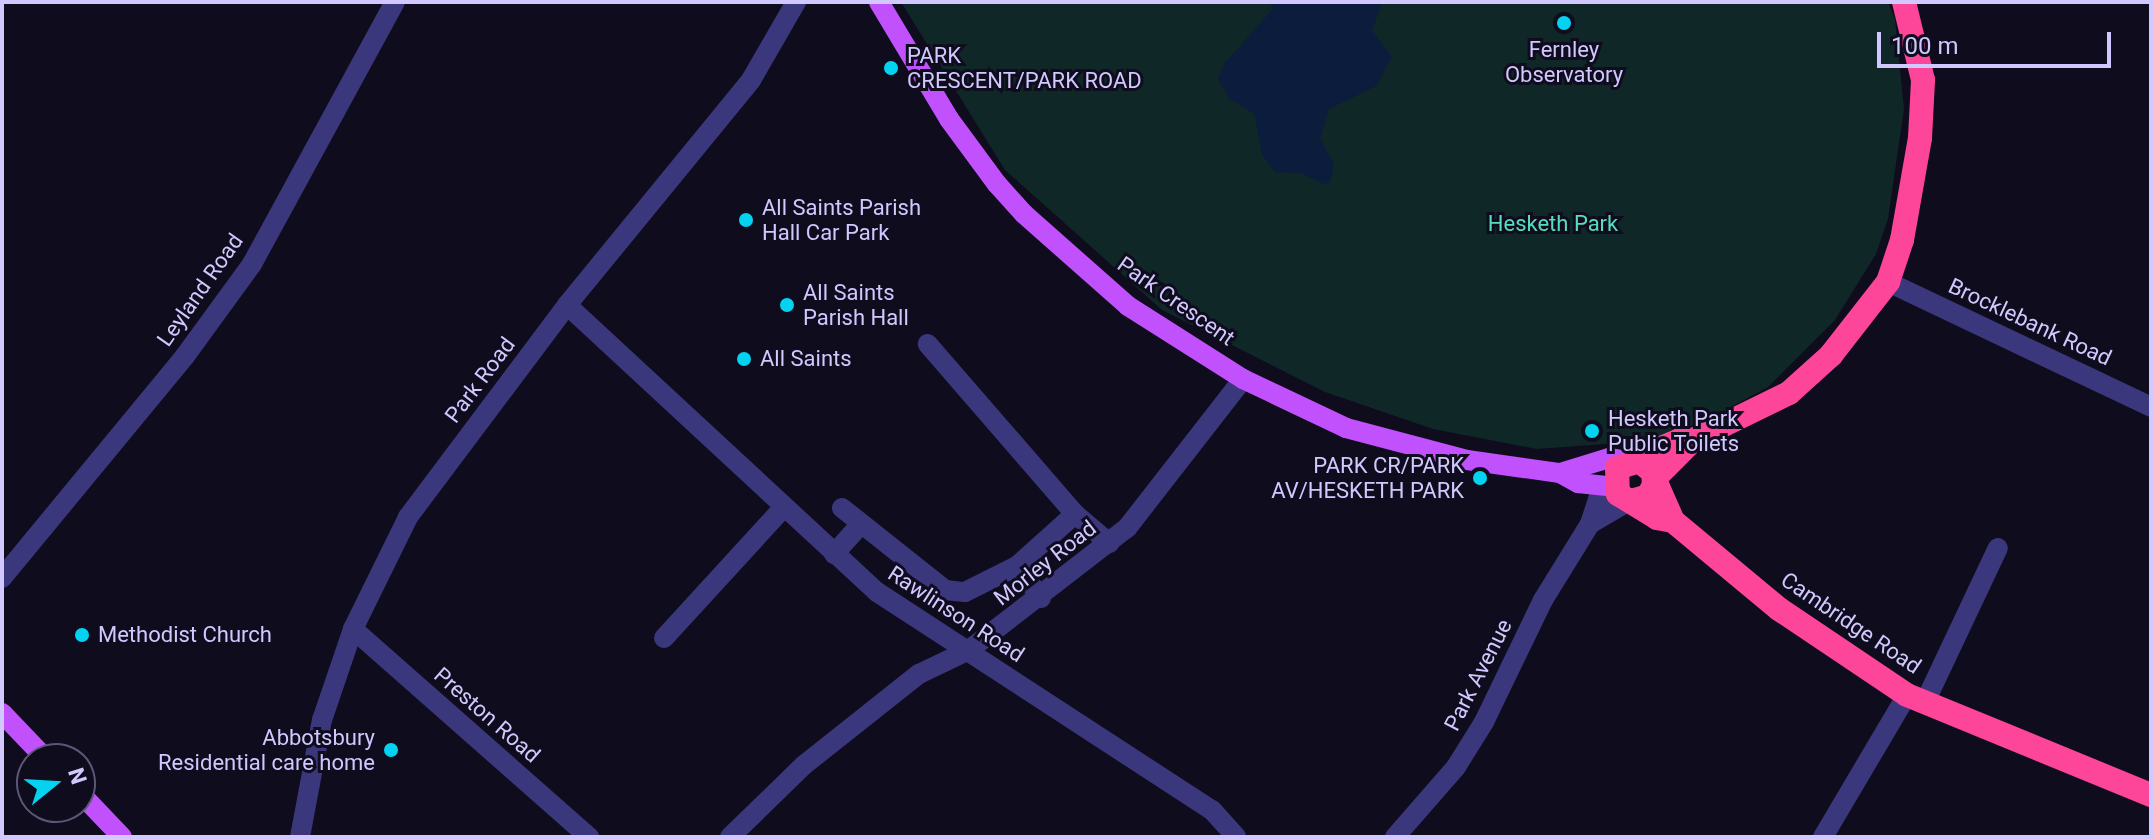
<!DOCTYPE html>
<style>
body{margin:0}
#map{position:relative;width:2153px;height:839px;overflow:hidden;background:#0f0c1d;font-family:Roboto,sans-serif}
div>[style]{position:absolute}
.green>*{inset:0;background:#0f2727}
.water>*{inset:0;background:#0b1c3d}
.minor>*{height:20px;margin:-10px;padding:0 10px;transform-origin:10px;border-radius:10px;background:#3b377c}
.major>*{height:20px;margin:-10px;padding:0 10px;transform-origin:10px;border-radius:10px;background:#c151fd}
.highway>*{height:24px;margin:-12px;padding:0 12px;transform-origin:12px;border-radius:12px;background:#fd4599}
.dots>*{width:22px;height:22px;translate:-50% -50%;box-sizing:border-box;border:4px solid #0f0c1d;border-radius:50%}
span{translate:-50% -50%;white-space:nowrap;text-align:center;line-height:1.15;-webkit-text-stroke:6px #0f0c1d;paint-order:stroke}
.poi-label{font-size:22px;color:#d0c8fe}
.left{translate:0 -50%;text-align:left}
.right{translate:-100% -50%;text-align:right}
.park-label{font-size:22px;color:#56dcbe}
.street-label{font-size:22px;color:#d0c8fe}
.frame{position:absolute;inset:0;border:4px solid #d0c8fe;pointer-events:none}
.north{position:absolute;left:16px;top:743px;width:80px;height:80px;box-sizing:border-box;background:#0f0c1d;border:2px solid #5c5777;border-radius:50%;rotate:72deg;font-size:22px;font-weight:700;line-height:32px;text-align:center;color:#d0c8fe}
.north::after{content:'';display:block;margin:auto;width:28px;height:36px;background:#03d3f0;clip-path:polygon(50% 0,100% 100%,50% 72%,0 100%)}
.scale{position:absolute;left:1877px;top:32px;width:234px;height:36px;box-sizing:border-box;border:4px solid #d0c8fe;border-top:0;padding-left:10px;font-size:24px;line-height:28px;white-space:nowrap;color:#d0c8fe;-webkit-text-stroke:6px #0f0c1d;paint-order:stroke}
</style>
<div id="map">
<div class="green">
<i style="clip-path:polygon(901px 2px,1888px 2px,1895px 19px,1904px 109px,1888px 219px,1876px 254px,1835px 320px,1768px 387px,1703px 422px,1646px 441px,1537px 449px,1433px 429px,1325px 392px,1162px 310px,1005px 170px)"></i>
</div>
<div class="water">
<i style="clip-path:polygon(1271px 2px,1382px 2px,1372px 31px,1392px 57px,1376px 86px,1329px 109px,1320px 139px,1334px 164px,1330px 182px,1323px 184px,1301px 173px,1275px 172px,1262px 154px,1254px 114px,1229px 98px,1218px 79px,1224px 64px,1272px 10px)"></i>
</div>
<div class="minor">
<i style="left:1888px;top:282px;width:291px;rotate:25.4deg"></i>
<i style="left:567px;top:305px;width:422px;rotate:42.8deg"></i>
<i style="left:877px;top:592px;width:400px;rotate:33.1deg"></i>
<i style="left:1212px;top:810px;width:36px;rotate:48deg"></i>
<i style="left:842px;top:508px;width:132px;rotate:38.5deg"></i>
<i style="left:945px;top:590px;width:20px;rotate:6deg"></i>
<i style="left:965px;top:592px;width:58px;rotate:-26.6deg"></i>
<i style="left:1017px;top:566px;width:78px;rotate:-41.9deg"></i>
<i style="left:1075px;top:514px;width:225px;rotate:-130.9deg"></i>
<i style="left:1075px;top:514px;width:45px;rotate:40.5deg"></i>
<i style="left:1590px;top:524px;width:26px;rotate:-72deg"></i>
<i style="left:1598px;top:499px;width:21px;rotate:-35deg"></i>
<i style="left:834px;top:554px;width:40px;rotate:-48deg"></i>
<i style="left:1017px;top:566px;width:40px;rotate:53deg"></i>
<i style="left:2px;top:578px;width:288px;rotate:-50.5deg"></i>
<i style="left:185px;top:356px;width:114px;rotate:-53.9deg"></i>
<i style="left:252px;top:264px;width:298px;rotate:-61.4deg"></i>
<i style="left:353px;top:629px;width:315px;rotate:41.4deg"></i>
<i style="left:664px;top:638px;width:178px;rotate:-47.5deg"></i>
<i style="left:1926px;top:700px;width:168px;rotate:-64.7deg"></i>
<i style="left:300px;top:837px;width:119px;rotate:-79.4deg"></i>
<i style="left:322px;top:720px;width:96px;rotate:-71.2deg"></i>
<i style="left:353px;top:629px;width:125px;rotate:-63.8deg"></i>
<i style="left:408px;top:517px;width:265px;rotate:-53.1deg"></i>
<i style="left:567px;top:305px;width:291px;rotate:-50.7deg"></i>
<i style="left:751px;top:80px;width:90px;rotate:-60deg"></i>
<i style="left:730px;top:837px;width:103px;rotate:-44.2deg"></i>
<i style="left:804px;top:765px;width:147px;rotate:-38.4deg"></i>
<i style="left:919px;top:674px;width:55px;rotate:-25.6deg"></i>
<i style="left:969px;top:650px;width:200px;rotate:-37.7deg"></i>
<i style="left:1127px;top:528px;width:189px;rotate:-52.1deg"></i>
<i style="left:1395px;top:837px;width:93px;rotate:-48.9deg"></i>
<i style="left:1456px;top:767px;width:53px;rotate:-58.1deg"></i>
<i style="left:1484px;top:722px;width:136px;rotate:-64.2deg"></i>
<i style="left:1543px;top:600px;width:89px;rotate:-58.3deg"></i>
<i style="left:1590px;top:524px;width:45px;rotate:-30.5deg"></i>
<i style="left:1823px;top:837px;width:165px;rotate:-59.4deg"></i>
</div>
<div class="major">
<i style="left:879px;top:2px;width:136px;rotate:59.1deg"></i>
<i style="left:949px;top:119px;width:81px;rotate:53.6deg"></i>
<i style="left:997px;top:184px;width:40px;rotate:48deg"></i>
<i style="left:1024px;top:214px;width:139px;rotate:41.5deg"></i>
<i style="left:1128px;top:306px;width:136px;rotate:32.4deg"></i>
<i style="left:1243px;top:379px;width:114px;rotate:25.4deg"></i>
<i style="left:1346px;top:428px;width:125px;rotate:14.8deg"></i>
<i style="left:1467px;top:460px;width:94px;rotate:8deg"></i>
<i style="left:1560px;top:473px;width:21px;rotate:29deg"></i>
<i style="left:1578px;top:483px;width:36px;rotate:6deg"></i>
<i style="left:1560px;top:473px;width:51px;rotate:-17deg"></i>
<i style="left:1609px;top:458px;width:18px;rotate:9deg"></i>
<i style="left:2px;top:713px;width:64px;rotate:46.3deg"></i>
<i style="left:80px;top:793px;width:61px;rotate:46.3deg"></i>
</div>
<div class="highway">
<i style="left:1633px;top:460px;width:51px;rotate:-23.1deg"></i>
<i style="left:1680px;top:440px;width:13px"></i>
<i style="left:1693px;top:440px;width:107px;rotate:-26.1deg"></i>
<i style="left:1789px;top:393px;width:57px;rotate:-42.1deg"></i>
<i style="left:1831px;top:355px;width:93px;rotate:-52deg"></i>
<i style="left:1888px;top:282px;width:44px;rotate:-71.6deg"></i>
<i style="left:1902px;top:240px;width:104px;rotate:-80deg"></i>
<i style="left:1920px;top:138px;width:58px;rotate:-87deg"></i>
<i style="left:1923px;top:80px;width:80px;rotate:-103.7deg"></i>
<i style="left:1655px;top:478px;width:54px;rotate:-45deg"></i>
<i style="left:1655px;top:480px;width:45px;rotate:66.3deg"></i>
<i style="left:1673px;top:521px;width:138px;rotate:39.7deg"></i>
<i style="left:1779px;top:609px;width:154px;rotate:33.9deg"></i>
<i style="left:1907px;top:695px;width:264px;rotate:22.3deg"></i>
<i style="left:1631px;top:501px;width:18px;rotate:-16deg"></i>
<i style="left:1648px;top:496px;width:13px;rotate:-61deg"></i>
<i style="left:1654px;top:485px;width:13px;rotate:-94deg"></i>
<i style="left:1653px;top:472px;width:18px;rotate:-142deg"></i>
<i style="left:1639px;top:461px;width:23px;rotate:162deg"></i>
<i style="left:1617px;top:468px;width:26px;rotate:88deg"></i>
<i style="left:1618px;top:494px;width:46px;rotate:31.6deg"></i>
<i style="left:1657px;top:518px;width:16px;rotate:11deg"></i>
</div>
<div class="dots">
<i style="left:1564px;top:23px;background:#03d3f0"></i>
<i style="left:891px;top:68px;background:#03d3f0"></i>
<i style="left:746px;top:220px;background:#03d3f0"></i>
<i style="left:787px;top:305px;background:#03d3f0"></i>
<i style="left:744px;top:359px;background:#03d3f0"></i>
<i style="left:1592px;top:431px;background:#03d3f0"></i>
<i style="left:1480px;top:478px;background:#03d3f0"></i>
<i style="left:82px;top:635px;background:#03d3f0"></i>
<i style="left:391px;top:750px;background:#03d3f0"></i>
</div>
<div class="poi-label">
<span style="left:1564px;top:62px">Fernley<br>Observatory</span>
<span class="left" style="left:907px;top:68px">PARK<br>CRESCENT/PARK ROAD</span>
<span class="left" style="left:762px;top:220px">All Saints Parish<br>Hall Car Park</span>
<span class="left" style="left:803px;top:305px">All Saints<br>Parish Hall</span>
<span class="left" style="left:760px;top:359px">All Saints</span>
<span class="left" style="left:1608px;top:431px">Hesketh Park<br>Public Toilets</span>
<span class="right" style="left:1464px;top:478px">PARK CR/PARK<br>AV/HESKETH PARK</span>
<span class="left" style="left:98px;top:635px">Methodist Church</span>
<span class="right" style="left:375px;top:750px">Abbotsbury<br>Residential care home</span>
</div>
<div class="park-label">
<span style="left:1553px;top:224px">Hesketh Park</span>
</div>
<div class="street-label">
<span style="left:200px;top:290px;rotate:-55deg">Leyland Road</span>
<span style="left:1176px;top:301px;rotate:35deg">Park Crescent</span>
<span style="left:2030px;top:322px;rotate:25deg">Brocklebank Road</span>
<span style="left:480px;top:380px;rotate:-53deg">Park Road</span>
<span style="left:1045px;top:563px;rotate:-38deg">Morley Road</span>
<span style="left:956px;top:614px;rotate:33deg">Rawlinson Road</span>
<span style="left:1851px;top:623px;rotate:34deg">Cambridge Road</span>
<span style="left:1478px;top:675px;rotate:-63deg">Park Avenue</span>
<span style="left:487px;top:715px;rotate:41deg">Preston Road</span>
</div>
<div class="frame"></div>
<div class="north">N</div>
<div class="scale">100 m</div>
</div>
